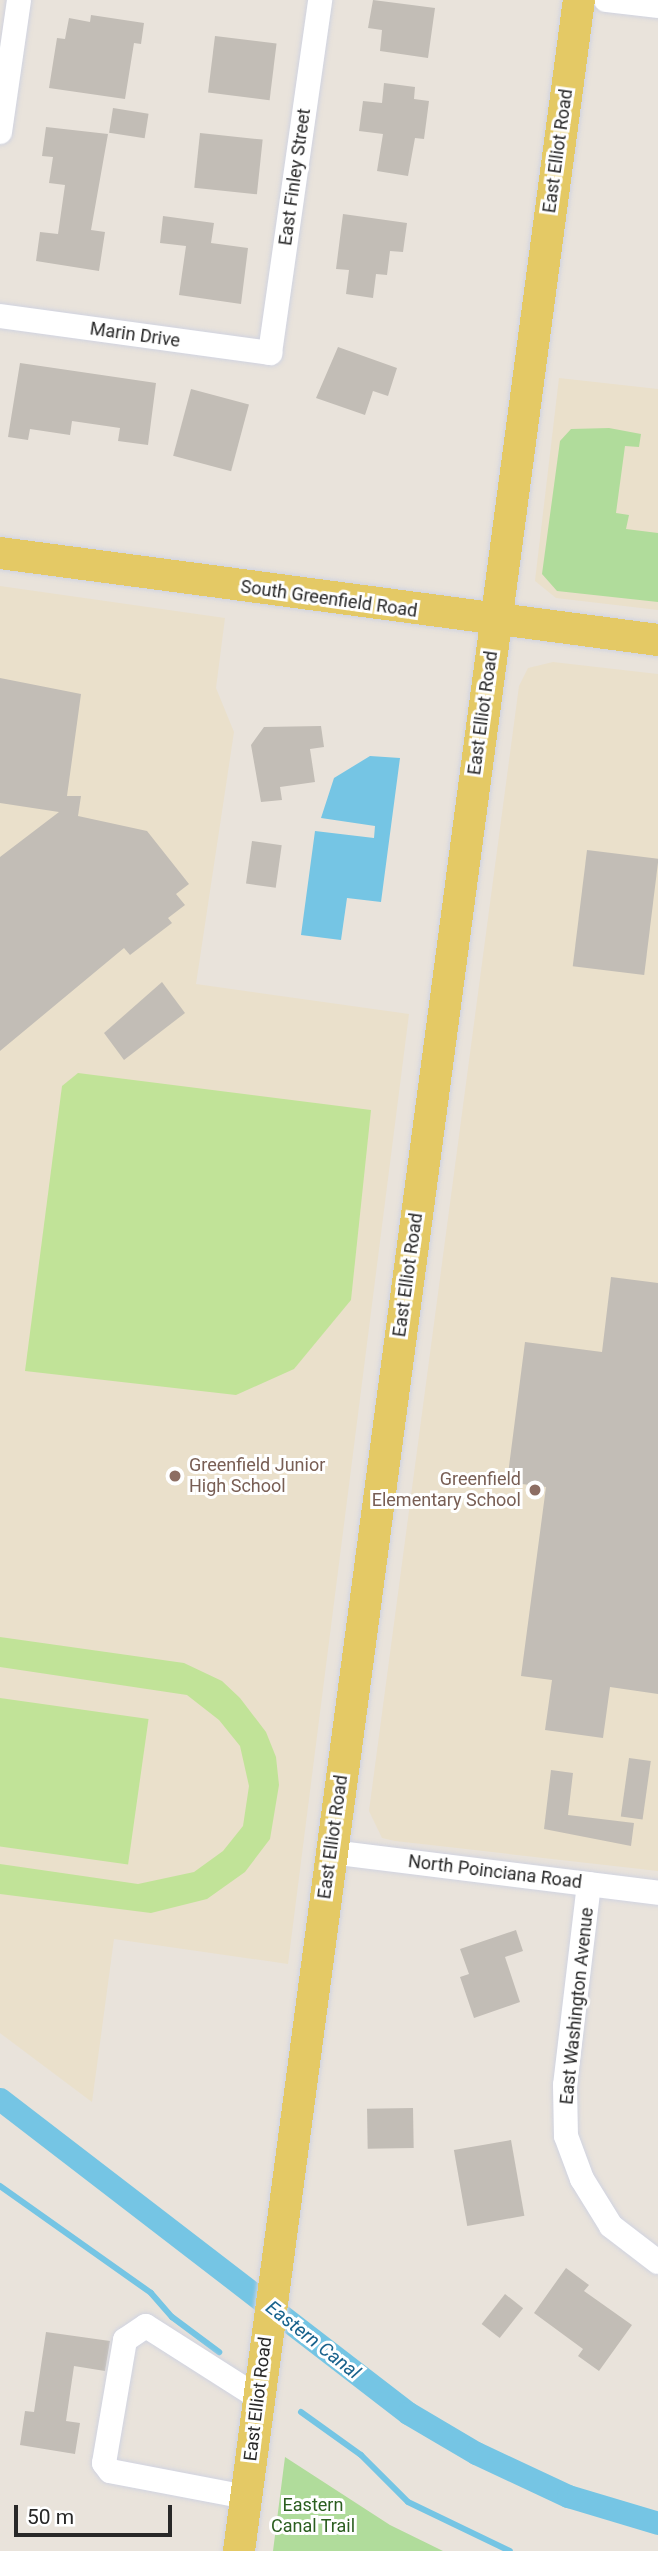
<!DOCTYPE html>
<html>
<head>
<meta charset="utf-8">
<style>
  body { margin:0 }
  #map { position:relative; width:658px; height:2551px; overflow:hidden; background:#e9e3db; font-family:Roboto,sans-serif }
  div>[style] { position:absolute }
  .education>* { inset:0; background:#eae0cb }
  .green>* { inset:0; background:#b0dc9b }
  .pitch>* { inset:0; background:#c1e398; transform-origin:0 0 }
  .water>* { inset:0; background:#75c5e4 }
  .stream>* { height:6px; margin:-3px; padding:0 3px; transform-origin:3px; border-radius:3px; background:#75c5e4 }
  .canal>* { height:23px; margin:-11.5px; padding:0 11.5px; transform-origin:11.5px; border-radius:11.5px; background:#75c5e4 }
  .building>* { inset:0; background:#c2bdb6; transform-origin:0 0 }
  .roads { filter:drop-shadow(0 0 2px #d0d3e0) drop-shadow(0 0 2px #d0d3e0) }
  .minor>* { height:24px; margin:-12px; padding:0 12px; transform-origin:12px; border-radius:12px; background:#fff }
  .major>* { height:32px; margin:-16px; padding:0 16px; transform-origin:16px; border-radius:16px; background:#e4c965 }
  .dots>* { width:19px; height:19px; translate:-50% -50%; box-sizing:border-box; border:4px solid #fff; border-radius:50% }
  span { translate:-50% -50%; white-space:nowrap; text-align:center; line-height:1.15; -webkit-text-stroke:6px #fff; paint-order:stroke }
  .street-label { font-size:18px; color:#282828 }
  .education-label { font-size:18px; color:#785e54 }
  .left { translate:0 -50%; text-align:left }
  .right { translate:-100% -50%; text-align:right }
  .park-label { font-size:18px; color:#2b5e1f }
  .water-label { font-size:19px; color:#18628c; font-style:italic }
  .scale { position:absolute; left:14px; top:2505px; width:158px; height:32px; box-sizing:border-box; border:4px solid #282828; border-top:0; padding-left:9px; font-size:21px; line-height:24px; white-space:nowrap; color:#282828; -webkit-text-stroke:5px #fff; paint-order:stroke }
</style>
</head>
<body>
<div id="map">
  <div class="education">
    <div style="clip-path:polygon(559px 378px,658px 389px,658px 610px,556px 598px,535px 581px)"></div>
    <div style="clip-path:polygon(0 586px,225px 618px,216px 688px,234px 732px,196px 984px,409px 1014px,288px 1964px,114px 1939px,92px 2102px,0 2033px)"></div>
    <div style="clip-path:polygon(553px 662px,658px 674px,658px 1871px,395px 1841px,382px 1838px,369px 1811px,519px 686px,528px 668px)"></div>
  </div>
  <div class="green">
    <div style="clip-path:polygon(609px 428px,641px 434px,639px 447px,625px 446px,616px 513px,629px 515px,626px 529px,658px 533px,658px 602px,557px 591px,542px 574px,560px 441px,571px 429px)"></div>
    <div style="clip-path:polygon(285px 2457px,390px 2525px,443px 2551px,273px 2551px)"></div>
  </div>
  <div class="pitch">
    <div style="clip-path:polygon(78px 1073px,371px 1110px,351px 1300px,294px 1369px,236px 1395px,25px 1371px,62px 1086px)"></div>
    <div style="clip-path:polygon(0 1637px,184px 1663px,222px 1681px,240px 1698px,266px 1732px,276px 1757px,279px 1785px,270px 1839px,245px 1872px,207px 1899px,151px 1913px,0 1894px,0 1864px,138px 1884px,194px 1872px,223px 1851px,243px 1826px,249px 1786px,240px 1746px,219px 1720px,187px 1695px,0 1667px)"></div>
    <div style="left:0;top:1698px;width:150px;height:147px;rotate:8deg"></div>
  </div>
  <div class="water">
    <div style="clip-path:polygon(370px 756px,400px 758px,381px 902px,347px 898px,341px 940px,301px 935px,315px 831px,374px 838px,375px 826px,321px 818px,334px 778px)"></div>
  </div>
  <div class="stream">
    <div style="left:0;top:2186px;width:185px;rotate:35.3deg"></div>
    <div style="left:151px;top:2293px;width:32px;rotate:49deg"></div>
    <div style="left:172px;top:2317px;width:59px;rotate:36.7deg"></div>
    <div style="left:301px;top:2412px;width:74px;rotate:35.6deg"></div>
    <div style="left:361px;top:2455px;width:66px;rotate:45deg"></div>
    <div style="left:408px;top:2502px;width:113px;rotate:25.7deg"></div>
  </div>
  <div class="canal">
    <div style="left:0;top:2099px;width:515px;rotate:37.58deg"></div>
    <div style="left:408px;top:2413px;width:79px;rotate:30.5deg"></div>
    <div style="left:476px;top:2453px;width:102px;rotate:25.1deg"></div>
    <div style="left:568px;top:2496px;width:94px;rotate:16.7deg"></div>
  </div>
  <div class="building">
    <div style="clip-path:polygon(373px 0,435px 8px,428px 58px,380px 51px,382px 30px,368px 28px)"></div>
    <div style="clip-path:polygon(91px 15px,144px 23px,141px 44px,134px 43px,125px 99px,49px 88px,57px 38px,65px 39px,69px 18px,90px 22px)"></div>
    <div style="left:215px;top:36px;width:62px;height:57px;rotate:7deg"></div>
    <div style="clip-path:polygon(384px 83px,415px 87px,414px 99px,429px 101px,424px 139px,415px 138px,408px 176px,377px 171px,383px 134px,359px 131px,363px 101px,382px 103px)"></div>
    <div style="left:113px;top:108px;width:36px;height:25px;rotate:9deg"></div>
    <div style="clip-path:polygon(46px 127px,108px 134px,91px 230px,105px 232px,99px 271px,36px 261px,40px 232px,58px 234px,65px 185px,49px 183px,53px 157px,42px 156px)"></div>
    <div style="left:200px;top:133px;width:63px;height:55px;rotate:6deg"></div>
    <div style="clip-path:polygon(343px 214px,407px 223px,403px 252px,390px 251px,387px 275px,376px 274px,373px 298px,346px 294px,349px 270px,336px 269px)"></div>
    <div style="clip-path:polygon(163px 216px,214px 223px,211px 243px,248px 248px,241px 304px,179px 295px,186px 246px,160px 243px)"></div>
    <div style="clip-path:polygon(338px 347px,397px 368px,388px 396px,373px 391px,365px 415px,316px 398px)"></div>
    <div style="clip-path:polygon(20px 363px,156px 383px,148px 445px,118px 441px,120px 428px,72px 421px,70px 435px,30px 429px,28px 440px,8px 437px)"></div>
    <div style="left:191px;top:389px;width:60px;height:69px;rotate:15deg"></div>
    <div style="clip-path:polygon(0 678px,81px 694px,67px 796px,81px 796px,78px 816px,147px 831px,189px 884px,176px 894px,185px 905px,168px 918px,172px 923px,130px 955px,124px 948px,0 1051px,0 857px,59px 812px,0 803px)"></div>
    <div style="clip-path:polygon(321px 726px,324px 747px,310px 749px,315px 782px,280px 787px,282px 800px,261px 802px,251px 745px,264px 727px)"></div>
    <div style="left:252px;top:841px;width:30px;height:43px;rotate:8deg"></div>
    <div style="left:587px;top:850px;width:72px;height:117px;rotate:7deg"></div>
    <div style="clip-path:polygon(162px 982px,185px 1013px,124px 1060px,104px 1033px)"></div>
    <div style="clip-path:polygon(611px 1277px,658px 1283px,658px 1694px,610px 1687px,603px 1738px,545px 1730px,552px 1680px,521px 1676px,546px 1487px,507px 1482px,525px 1342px,602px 1352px)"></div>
    <div style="left:629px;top:1758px;width:22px;height:59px;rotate:8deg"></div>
    <div style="clip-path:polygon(551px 1770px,573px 1773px,568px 1815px,634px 1823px,631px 1846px,544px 1829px)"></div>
    <div style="clip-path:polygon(516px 1930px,523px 1951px,505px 1957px,520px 2002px,474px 2018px,460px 1977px,469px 1974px,460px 1949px)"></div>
    <div style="left:413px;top:2108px;width:40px;height:46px;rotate:89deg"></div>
    <div style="left:511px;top:2140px;width:77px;height:58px;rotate:80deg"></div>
    <div style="clip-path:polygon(566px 2268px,589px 2285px,584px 2291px,632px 2325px,599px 2371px,578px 2356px,583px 2349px,534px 2313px)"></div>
    <div style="left:505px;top:2294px;width:23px;height:38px;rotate:38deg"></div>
    <div style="clip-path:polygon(46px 2332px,110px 2341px,105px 2371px,74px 2366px,66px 2421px,80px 2423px,75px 2454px,20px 2445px,25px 2411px,34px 2412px)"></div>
  </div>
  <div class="roads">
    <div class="minor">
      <div style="left:606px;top:0;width:52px;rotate:6.6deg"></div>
      <div style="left:0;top:132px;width:133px;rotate:-81.8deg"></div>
      <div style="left:0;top:316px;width:273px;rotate:7.8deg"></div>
      <div style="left:270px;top:353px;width:357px;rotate:-81.9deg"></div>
      <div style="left:331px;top:1852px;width:330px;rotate:7.1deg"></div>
      <div style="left:589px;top:1884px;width:202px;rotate:96.8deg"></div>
      <div style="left:565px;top:2085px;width:51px;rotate:88.9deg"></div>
      <div style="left:566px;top:2136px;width:46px;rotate:69.6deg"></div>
      <div style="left:582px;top:2179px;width:55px;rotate:58.3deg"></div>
      <div style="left:611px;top:2226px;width:59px;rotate:37.5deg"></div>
      <div style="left:246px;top:2497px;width:138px;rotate:-169.2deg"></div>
      <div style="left:110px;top:2471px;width:10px;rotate:-127deg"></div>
      <div style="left:104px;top:2463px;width:125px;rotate:-80.3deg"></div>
      <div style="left:125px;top:2340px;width:25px;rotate:-34deg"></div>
      <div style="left:146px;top:2326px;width:134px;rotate:32.5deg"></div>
    </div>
    <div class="major">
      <div style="left:0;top:553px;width:664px;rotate:7.53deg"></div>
      <div style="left:239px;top:2551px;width:2574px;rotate:-82.41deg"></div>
    </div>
  </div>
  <div class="dots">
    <div style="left:175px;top:1476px;background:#8d6e63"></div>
    <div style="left:535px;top:1490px;background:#8d6e63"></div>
  </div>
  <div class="street-label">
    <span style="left:558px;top:151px;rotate:-82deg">East Elliot Road</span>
    <span style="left:295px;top:177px;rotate:-82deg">East Finley Street</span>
    <span style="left:135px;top:335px;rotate:8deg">Marin Drive</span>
    <span style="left:329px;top:599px;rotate:8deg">South Greenfield Road</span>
    <span style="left:483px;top:713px;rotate:-82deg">East Elliot Road</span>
    <span style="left:408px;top:1275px;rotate:-82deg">East Elliot Road</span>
    <span style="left:333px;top:1837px;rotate:-82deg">East Elliot Road</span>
    <span style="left:495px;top:1872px;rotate:7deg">North Poinciana Road</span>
    <span style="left:577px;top:2006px;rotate:-84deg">East Washington Avenue</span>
    <span style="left:258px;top:2399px;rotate:-83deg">East Elliot Road</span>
  </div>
  <div class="education-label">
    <span class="left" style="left:189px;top:1476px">Greenfield Junior<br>High School</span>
    <span class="right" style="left:521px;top:1490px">Greenfield<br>Elementary School</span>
  </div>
  <div class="park-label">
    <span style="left:313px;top:2516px">Eastern<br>Canal Trail</span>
  </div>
  <div class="water-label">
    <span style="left:313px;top:2340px;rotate:38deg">Eastern Canal</span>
  </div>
  <div class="scale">50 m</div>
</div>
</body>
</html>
